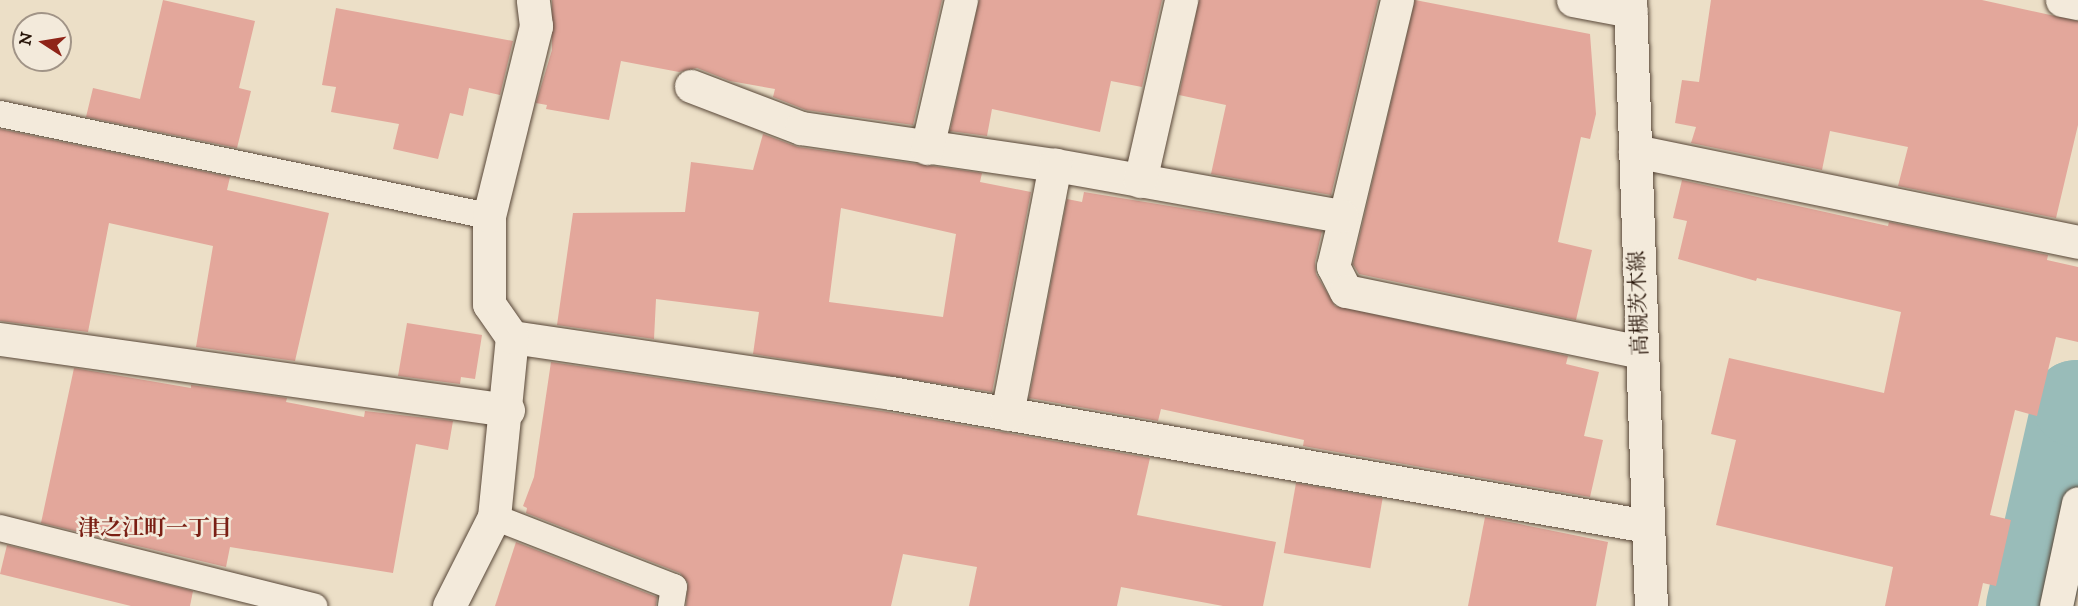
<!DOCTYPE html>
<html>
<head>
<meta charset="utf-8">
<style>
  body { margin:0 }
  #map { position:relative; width:2078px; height:606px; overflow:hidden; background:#ecdfc7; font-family:"IM FELL DW Pica","Noto Serif JP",serif }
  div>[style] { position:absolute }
  .river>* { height:87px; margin:-43.5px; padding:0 43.5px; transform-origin:43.5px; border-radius:43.5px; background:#99bcb9 }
  .building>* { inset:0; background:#e3a79b; transform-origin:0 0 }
  .roads { filter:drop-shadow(0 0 2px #584738) drop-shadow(0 0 2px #584738) }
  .service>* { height:26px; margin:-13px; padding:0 13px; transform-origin:13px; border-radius:13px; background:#f3eadb }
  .minor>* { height:33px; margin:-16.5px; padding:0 16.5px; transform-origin:16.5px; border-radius:16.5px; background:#f3eadb }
  .secondary>* { height:33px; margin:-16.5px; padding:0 16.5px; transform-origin:16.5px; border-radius:16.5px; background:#f3eadb }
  span { translate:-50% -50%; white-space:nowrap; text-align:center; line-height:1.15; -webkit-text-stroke:5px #f3eadb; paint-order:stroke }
  .street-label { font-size:21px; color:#271408 }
  .neighbourhood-label { font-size:22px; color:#7a1f14; font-weight:700 }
  .north { position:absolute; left:12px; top:12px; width:60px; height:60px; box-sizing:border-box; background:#f3eadb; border:2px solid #a19487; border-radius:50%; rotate:282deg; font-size:16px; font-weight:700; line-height:24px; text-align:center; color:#271408 }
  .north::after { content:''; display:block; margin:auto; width:21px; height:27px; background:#8f2418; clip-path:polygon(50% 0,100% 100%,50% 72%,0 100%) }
</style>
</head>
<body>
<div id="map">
  <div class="river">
    <div style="left:2029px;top:606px;width:208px;rotate:-77.2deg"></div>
    <div style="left:2075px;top:403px;width:3px;rotate:18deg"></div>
  </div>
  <div class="building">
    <div style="clip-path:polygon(163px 0,255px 21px,239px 88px,251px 91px,237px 148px,86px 117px,93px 88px,140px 99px)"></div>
    <div style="clip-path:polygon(552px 0,942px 0,913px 125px,806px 110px,773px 97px,775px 89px,730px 81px,697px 68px,679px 72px,621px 61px,609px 120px,546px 109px,547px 105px,536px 103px,552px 50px)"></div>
    <div style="clip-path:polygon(979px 0,1162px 0,1142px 87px,1111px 81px,1100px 132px,992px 109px,987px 136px,950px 131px)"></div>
    <div style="clip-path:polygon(1199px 0,1378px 0,1331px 195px,1211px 174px,1226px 105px,1179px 95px)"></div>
    <div style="clip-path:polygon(1415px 0,1590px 34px,1596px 114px,1590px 139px,1581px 137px,1558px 242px,1592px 250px,1576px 320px,1359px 274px,1353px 264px)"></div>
    <div style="clip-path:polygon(1711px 0,1982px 0,2078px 21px,2078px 125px,2056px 218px,1898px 186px,1908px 147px,1830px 131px,1822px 170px,1691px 143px,1696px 127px,1675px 123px,1682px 80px,1699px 82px)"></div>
    <div style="clip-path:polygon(336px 8px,513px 41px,500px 95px,469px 88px,463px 116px,450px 113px,438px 159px,393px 149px,399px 124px,331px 112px,336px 87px,322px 85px)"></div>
    <div style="clip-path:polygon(0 129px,230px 177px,227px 190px,329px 213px,295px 361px,196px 347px,213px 246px,109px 223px,88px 332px,0 321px)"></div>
    <div style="clip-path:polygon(evenodd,763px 134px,798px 147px,982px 173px,980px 182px,1031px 192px,992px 392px,753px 354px,759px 312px,656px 299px,654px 339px,557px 325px,573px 213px,685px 212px,691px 162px,753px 170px,763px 134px,841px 208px,956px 234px,943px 317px,829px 302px,841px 208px)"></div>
    <div style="clip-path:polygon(1682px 180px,1888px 226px,1889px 222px,2048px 255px,2047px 260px,2078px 267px,2078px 342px,2056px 337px,2037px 416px,2015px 410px,1990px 515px,2011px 520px,1996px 586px,1983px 583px,1978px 606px,1885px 606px,1893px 567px,1716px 525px,1736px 440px,1711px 434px,1729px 358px,1884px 393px,1901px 312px,1757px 278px,1756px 281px,1678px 259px,1687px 221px,1673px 218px)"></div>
    <div style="clip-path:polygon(1084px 192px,1322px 231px,1315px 262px,1316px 274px,1335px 306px,1568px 356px,1566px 364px,1599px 372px,1584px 436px,1603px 440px,1590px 497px,1303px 446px,1304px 440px,1161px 409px,1158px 421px,1029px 398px,1067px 199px,1082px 202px)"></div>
    <div style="clip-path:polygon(407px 323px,482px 335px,475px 379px,461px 377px,460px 384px,398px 376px)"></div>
    <div style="clip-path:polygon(551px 362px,888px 412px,1150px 458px,1137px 515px,1276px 542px,1263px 606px,1223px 606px,1121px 587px,1117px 606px,969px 606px,977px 567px,903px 554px,891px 606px,686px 606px,688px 583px,680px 573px,526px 513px,527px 508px,523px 506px,534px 477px)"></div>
    <div style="clip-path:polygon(74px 368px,191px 388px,191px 385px,287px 398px,286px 402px,364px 417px,365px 411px,453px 421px,448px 450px,416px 444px,393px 573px,230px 547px,226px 567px,41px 523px)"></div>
    <div style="left:1296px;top:483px;width:88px;height:71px;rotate:10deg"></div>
    <div style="clip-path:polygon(1485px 517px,1608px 542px,1596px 606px,1468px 606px)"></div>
    <div style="clip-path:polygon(516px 542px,657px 597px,656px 606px,495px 606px)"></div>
    <div style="clip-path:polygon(7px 545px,193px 591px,190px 606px,131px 606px,0 574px)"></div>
  </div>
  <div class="roads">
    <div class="service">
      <div style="left:0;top:114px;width:500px;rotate:11.8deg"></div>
      <div style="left:494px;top:517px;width:193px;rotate:21.3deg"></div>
      <div style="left:674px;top:587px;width:19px;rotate:99deg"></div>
      <div style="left:0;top:528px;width:324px;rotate:14deg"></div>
    </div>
    <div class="minor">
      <div style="left:1397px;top:0;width:274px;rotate:103.5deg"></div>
      <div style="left:1333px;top:266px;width:28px;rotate:63deg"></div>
      <div style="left:1346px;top:291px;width:300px;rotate:11.7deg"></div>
      <div style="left:1573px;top:0;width:59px;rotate:10.7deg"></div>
      <div style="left:2062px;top:0;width:16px;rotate:11deg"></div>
      <div style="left:691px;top:86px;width:118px;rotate:20.9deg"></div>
      <div style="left:801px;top:128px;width:257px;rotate:8.3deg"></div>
      <div style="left:1055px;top:165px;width:291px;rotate:10.1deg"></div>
      <div style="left:927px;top:148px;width:152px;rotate:-77.1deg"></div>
      <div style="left:1635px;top:151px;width:452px;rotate:11.6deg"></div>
      <div style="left:1140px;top:181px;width:186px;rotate:-77.2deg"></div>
      <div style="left:512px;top:337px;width:383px;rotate:8.4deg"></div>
      <div style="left:891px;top:393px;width:768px;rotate:9.98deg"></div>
      <div style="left:0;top:339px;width:513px;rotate:7.96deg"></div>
      <div style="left:1007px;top:414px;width:254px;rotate:-79.1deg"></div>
      <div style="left:449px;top:606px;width:100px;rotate:-63.2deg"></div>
      <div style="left:494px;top:517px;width:181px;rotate:-84.3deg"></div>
      <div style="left:512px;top:337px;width:40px;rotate:-124.9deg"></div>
      <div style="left:489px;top:304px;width:88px;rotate:-90deg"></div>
      <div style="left:489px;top:216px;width:196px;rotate:-76.1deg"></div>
      <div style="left:536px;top:26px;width:26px;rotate:-97deg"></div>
      <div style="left:2056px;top:606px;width:105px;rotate:-77.9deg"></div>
    </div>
    <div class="secondary">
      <div style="left:1630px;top:0;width:606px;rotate:88.02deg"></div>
    </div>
  </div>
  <div class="street-label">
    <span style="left:1639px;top:303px;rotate:-92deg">高槻茨木線</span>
  </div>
  <div class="neighbourhood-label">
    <span style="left:155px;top:529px">津之江町一丁目</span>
  </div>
  <div class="north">N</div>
</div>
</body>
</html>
